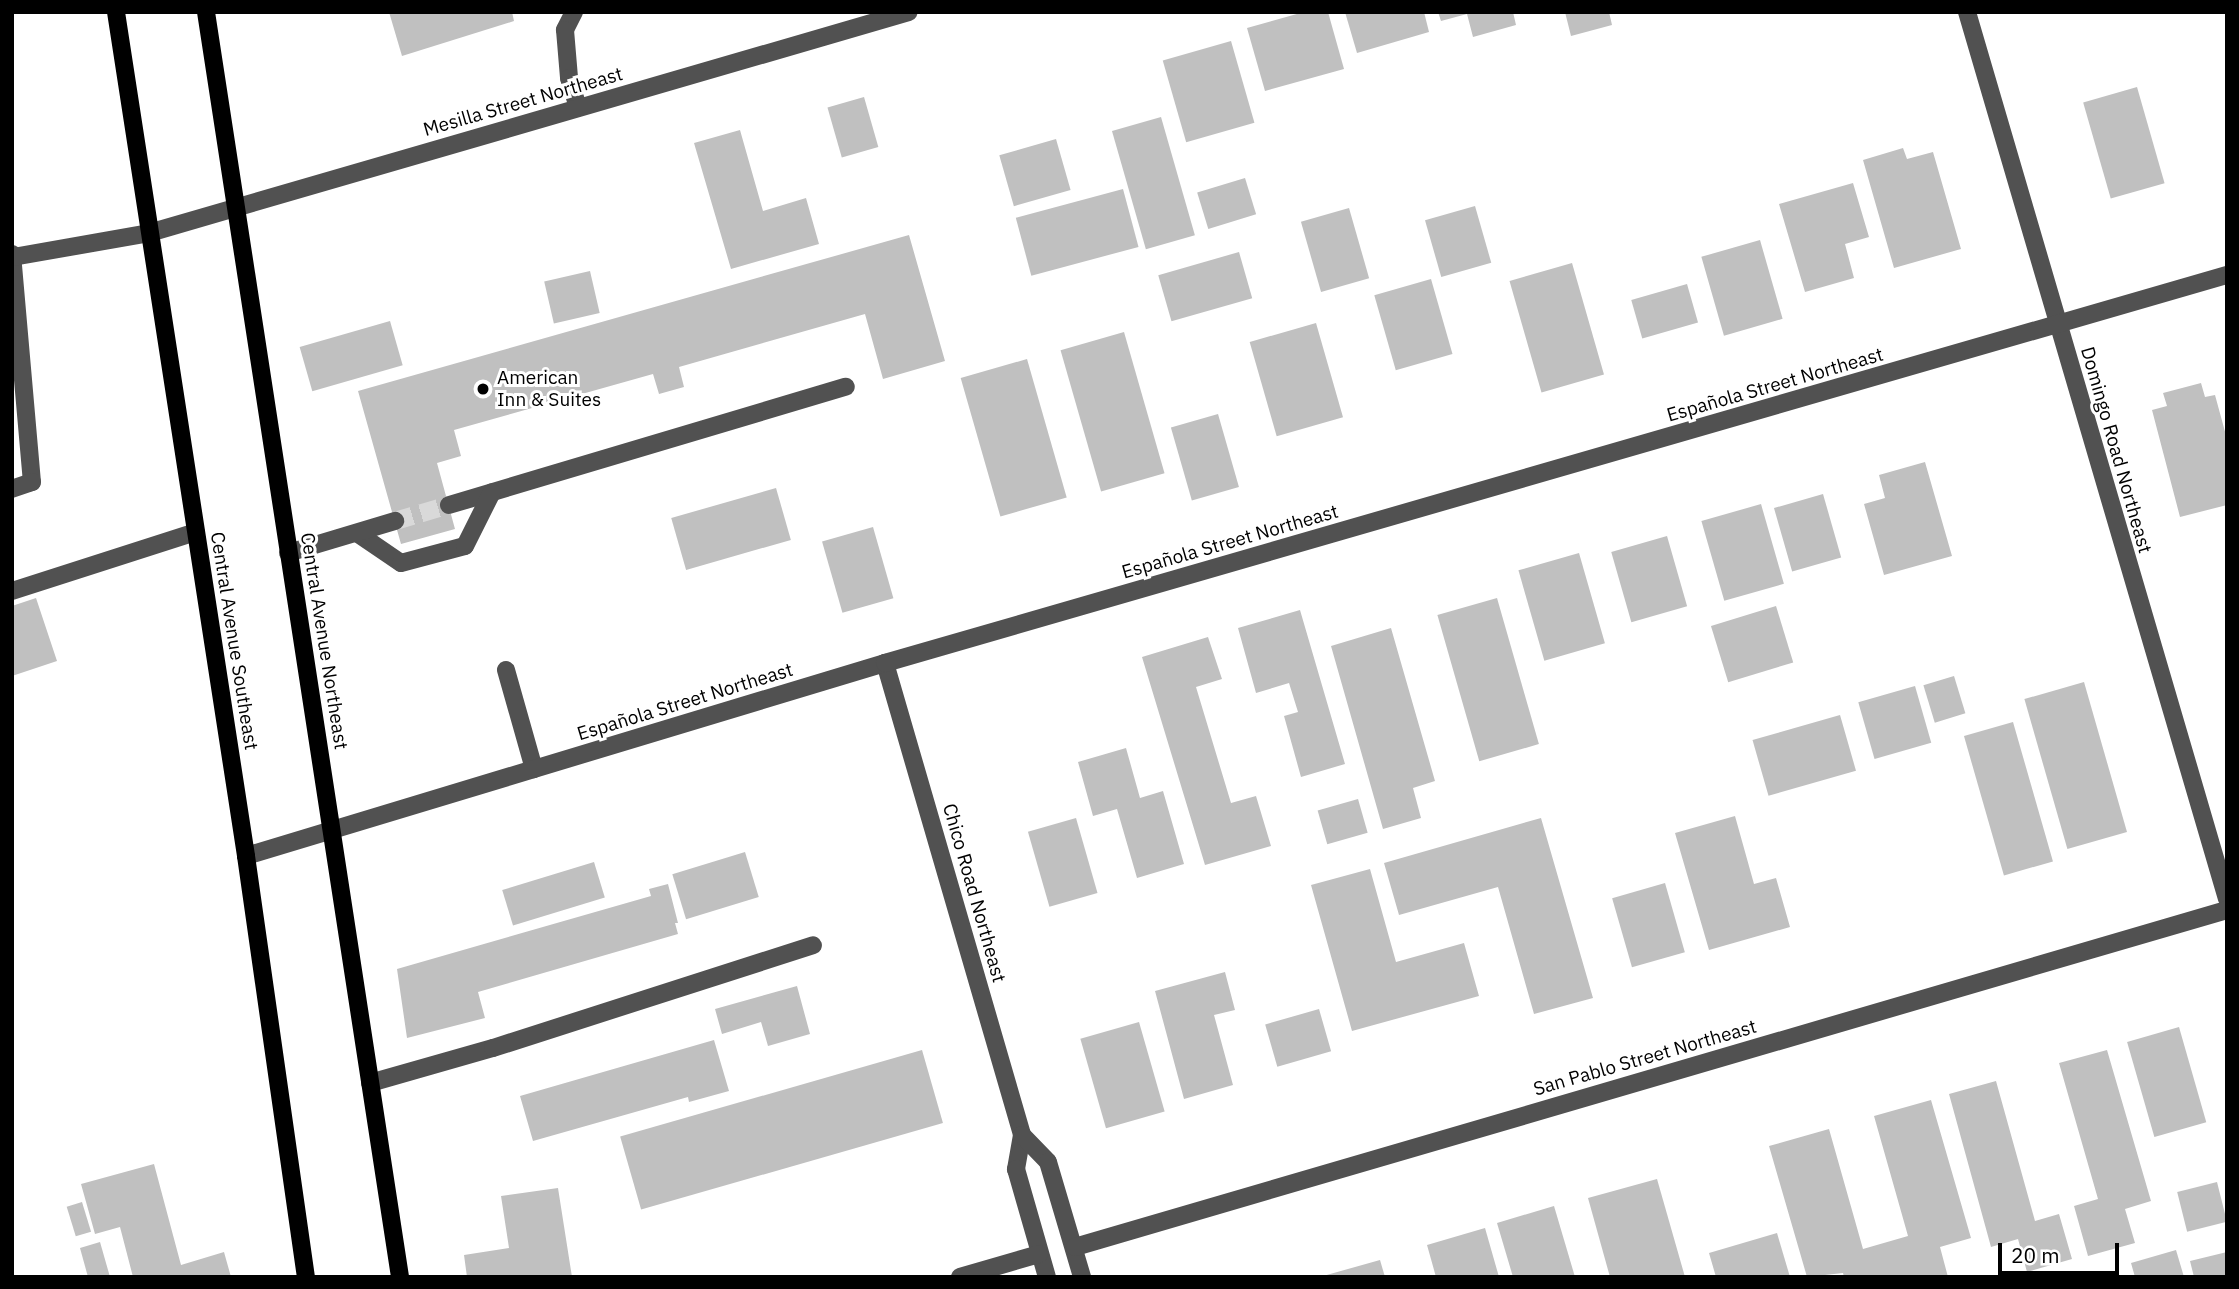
<!DOCTYPE html>
<html>
<head>
<meta charset="utf-8">
<style>
  body { margin:0 }
  #map { position:relative; width:2239px; height:1289px; overflow:hidden; background:#fff; font-family:"IBM Plex Sans",sans-serif }
  div>[style] { position:absolute }
  .building>* { inset:0; background:#c0c0c0; transform-origin:0 0 }
  .minor-tunnel>* { height:18px; margin-top:-9px; transform-origin:0; background:repeating-linear-gradient(90deg,#d9d9d9 0 18px,transparent 0 27px) }
  .minor>* { height:18px; margin:-9px; padding:0 9px; transform-origin:9px; border-radius:9px; background:#515151 }
  .major>* { height:18px; margin:-9px; padding:0 9px; transform-origin:9px; border-radius:9px; background:#000 }
  .dots>* { width:19px; height:19px; translate:-50% -50%; box-sizing:border-box; border:4px solid #fff; border-radius:50% }
  span { translate:-50% -50%; white-space:nowrap; text-align:center; line-height:1.15; -webkit-text-stroke:6px #fff; paint-order:stroke }
  .street-label { font-size:19px; color:#000 }
  .poi-label { font-size:19px; color:#000 }
  .left { translate:0 -50%; text-align:left }
  .frame { position:absolute; inset:0; border:14px solid #000; pointer-events:none }
  .scale { position:absolute; left:1998px; top:1243px; width:121px; height:32px; box-sizing:border-box; border:4px solid #000; border-top:0; padding-left:9px; font-size:21px; line-height:24px; white-space:nowrap; color:#000; -webkit-text-stroke:5px #fff; paint-order:stroke }
</style>
</head>
<body>
<div id="map">
  <div class="building">
    <div style="clip-path:polygon(389px 12px,512px 12px,514px 21px,402px 56px)"></div>
    <div style="clip-path:polygon(1304px 12px,1328px 12px,1344px 69px,1265px 91px,1247px 28px)"></div>
    <div style="clip-path:polygon(1345px 12px,1424px 12px,1429px 32px,1357px 53px)"></div>
    <div style="clip-path:polygon(1438px 12px,1513px 12px,1516px 25px,1473px 37px,1467px 14px,1441px 21px)"></div>
    <div style="clip-path:polygon(1565px 12px,1609px 12px,1612px 25px,1571px 36px)"></div>
    <div style="left:1231px;top:41px;width:85px;height:71px;rotate:74deg"></div>
    <div style="left:2137px;top:87px;width:100px;height:56px;rotate:74deg"></div>
    <div style="left:864px;top:97px;width:52px;height:38px;rotate:74deg"></div>
    <div style="left:1161px;top:117px;width:123px;height:51px;rotate:74deg"></div>
    <div style="clip-path:polygon(740px 130px,763px 211px,806px 198px,819px 244px,731px 269px,694px 143px)"></div>
    <div style="left:1056px;top:139px;width:53px;height:59px;rotate:74deg"></div>
    <div style="clip-path:polygon(1903px 148px,1907px 159px,1933px 152px,1961px 249px,1894px 268px,1863px 160px)"></div>
    <div style="left:1245px;top:178px;width:38px;height:50px;rotate:73deg"></div>
    <div style="clip-path:polygon(1853px 183px,1869px 237px,1845px 244px,1854px 278px,1805px 292px,1779px 204px)"></div>
    <div style="left:1123px;top:189px;width:60px;height:111px;rotate:75deg"></div>
    <div style="left:1475px;top:206px;width:59px;height:52px;rotate:74deg"></div>
    <div style="left:1349px;top:208px;width:73px;height:50px;rotate:74deg"></div>
    <div style="clip-path:polygon(909px 235px,945px 361px,883px 379px,865px 314px,679px 367px,684px 387px,659px 394px,653px 374px,454px 430px,461px 456px,437px 463px,455px 529px,401px 544px,358px 391px)"></div>
    <div style="left:1760px;top:240px;width:82px;height:61px;rotate:74deg"></div>
    <div style="left:1239px;top:252px;width:48px;height:84px;rotate:74deg"></div>
    <div style="left:1572px;top:263px;width:116px;height:65px;rotate:74deg"></div>
    <div style="left:590px;top:271px;width:43px;height:47px;rotate:77deg"></div>
    <div style="left:1431px;top:279px;width:78px;height:59px;rotate:74deg"></div>
    <div style="left:1687px;top:284px;width:40px;height:58px;rotate:74deg"></div>
    <div style="left:390px;top:321px;width:46px;height:94px;rotate:74deg"></div>
    <div style="left:1316px;top:323px;width:98px;height:69px;rotate:74deg"></div>
    <div style="left:1124px;top:332px;width:147px;height:66px;rotate:74deg"></div>
    <div style="left:1027px;top:359px;width:144px;height:69px;rotate:74deg"></div>
    <div style="clip-path:polygon(2201px 383px,2205px 397px,2215px 395px,2227px 439px,2227px 505px,2180px 517px,2152px 410px,2167px 406px,2163px 393px)"></div>
    <div style="left:1218px;top:414px;width:76px;height:49px;rotate:74deg"></div>
    <div style="clip-path:polygon(1925px 462px,1952px 556px,1884px 575px,1864px 504px,1885px 498px,1879px 475px)"></div>
    <div style="left:776px;top:488px;width:54px;height:109px;rotate:74deg"></div>
    <div style="left:1823px;top:494px;width:66px;height:51px;rotate:74deg"></div>
    <div style="left:1761px;top:504px;width:83px;height:62px;rotate:74deg"></div>
    <div style="left:873px;top:527px;width:74px;height:53px;rotate:74deg"></div>
    <div style="left:1667px;top:536px;width:73px;height:58px;rotate:74deg"></div>
    <div style="left:1579px;top:553px;width:94px;height:63px;rotate:74deg"></div>
    <div style="clip-path:polygon(36px 598px,57px 661px,12px 676px,12px 606px)"></div>
    <div style="left:1497px;top:598px;width:152px;height:62px;rotate:74deg"></div>
    <div style="left:1776px;top:606px;width:59px;height:68px;rotate:73deg"></div>
    <div style="clip-path:polygon(1300px 610px,1345px 764px,1301px 777px,1284px 716px,1298px 712px,1289px 683px,1256px 693px,1238px 628px)"></div>
    <div style="clip-path:polygon(1391px 628px,1435px 781px,1413px 788px,1421px 818px,1383px 829px,1331px 646px)"></div>
    <div style="clip-path:polygon(1208px 637px,1222px 679px,1196px 687px,1231px 803px,1256px 796px,1271px 846px,1205px 865px,1142px 657px)"></div>
    <div style="left:1954px;top:676px;width:39px;height:32px;rotate:73deg"></div>
    <div style="left:2084px;top:682px;width:156px;height:62px;rotate:74deg"></div>
    <div style="left:1915px;top:686px;width:59px;height:59px;rotate:74deg"></div>
    <div style="left:1840px;top:715px;width:58px;height:91px;rotate:74deg"></div>
    <div style="left:2013px;top:722px;width:145px;height:51px;rotate:74deg"></div>
    <div style="clip-path:polygon(1126px 748px,1140px 798px,1163px 791px,1184px 864px,1137px 878px,1117px 809px,1093px 816px,1078px 762px)"></div>
    <div style="left:1358px;top:799px;width:35px;height:42px;rotate:74deg"></div>
    <div style="clip-path:polygon(1735px 816px,1754px 884px,1776px 878px,1790px 927px,1709px 950px,1675px 833px)"></div>
    <div style="left:1076px;top:818px;width:78px;height:50px;rotate:74deg"></div>
    <div style="clip-path:polygon(1541px 818px,1593px 998px,1534px 1014px,1498px 887px,1399px 915px,1384px 863px)"></div>
    <div style="left:745px;top:852px;width:47px;height:76px;rotate:73deg"></div>
    <div style="left:594px;top:862px;width:37px;height:96px;rotate:73deg"></div>
    <div style="clip-path:polygon(1370px 869px,1396px 962px,1464px 943px,1479px 996px,1352px 1031px,1311px 885px)"></div>
    <div style="left:1665px;top:883px;width:72px;height:55px;rotate:74deg"></div>
    <div style="clip-path:polygon(668px 884px,678px 923px,675px 923px,678px 934px,478px 992px,485px 1018px,407px 1038px,397px 969px,651px 896px,649px 889px)"></div>
    <div style="clip-path:polygon(1225px 972px,1235px 1010px,1214px 1015px,1233px 1085px,1184px 1099px,1155px 991px)"></div>
    <div style="clip-path:polygon(797px 986px,810px 1034px,768px 1046px,761px 1022px,722px 1034px,715px 1009px)"></div>
    <div style="left:1319px;top:1009px;width:44px;height:56px;rotate:74deg"></div>
    <div style="left:1139px;top:1022px;width:93px;height:61px;rotate:74deg"></div>
    <div style="left:2179px;top:1027px;width:99px;height:54px;rotate:74deg"></div>
    <div style="clip-path:polygon(714px 1040px,729px 1091px,689px 1102px,688px 1097px,533px 1141px,520px 1096px)"></div>
    <div style="left:922px;top:1050px;width:76px;height:314px;rotate:74deg"></div>
    <div style="clip-path:polygon(2107px 1050px,2151px 1201px,2125px 1209px,2135px 1243px,2088px 1256px,2074px 1206px,2098px 1199px,2059px 1063px)"></div>
    <div style="clip-path:polygon(1996px 1081px,2035px 1221px,2059px 1214px,2072px 1259px,2027px 1272px,2018px 1239px,1991px 1247px,1949px 1094px)"></div>
    <div style="clip-path:polygon(1931px 1100px,1971px 1238px,1940px 1247px,1948px 1277px,1844px 1277px,1843px 1273px,1807px 1277px,1769px 1146px,1829px 1129px,1863px 1249px,1908px 1236px,1874px 1116px)"></div>
    <div style="clip-path:polygon(154px 1164px,181px 1265px,224px 1252px,231px 1277px,133px 1277px,120px 1227px,95px 1234px,81px 1184px)"></div>
    <div style="clip-path:polygon(1657px 1179px,1685px 1277px,1610px 1277px,1588px 1198px)"></div>
    <div style="left:2217px;top:1182px;width:41px;height:41px;rotate:76deg"></div>
    <div style="clip-path:polygon(558px 1188px,572px 1277px,467px 1277px,464px 1255px,509px 1248px,501px 1196px)"></div>
    <div style="left:82px;top:1202px;width:31px;height:16px;rotate:73deg"></div>
    <div style="clip-path:polygon(1554px 1206px,1575px 1277px,1513px 1277px,1497px 1223px)"></div>
    <div style="clip-path:polygon(1485px 1228px,1499px 1277px,1436px 1277px,1427px 1245px)"></div>
    <div style="clip-path:polygon(1777px 1233px,1790px 1277px,1716px 1277px,1709px 1253px)"></div>
    <div style="clip-path:polygon(100px 1242px,110px 1277px,88px 1277px,80px 1248px)"></div>
    <div style="clip-path:polygon(2176px 1250px,2184px 1277px,2135px 1277px,2131px 1263px)"></div>
    <div style="clip-path:polygon(2227px 1252px,2227px 1277px,2194px 1277px,2190px 1261px)"></div>
    <div style="clip-path:polygon(1380px 1260px,1385px 1277px,1323px 1277px,1323px 1276px)"></div>
  </div>
  <div class="minor-tunnel">
    <div style="left:395px;top:521px;width:56px;rotate:-16.5deg"></div>
  </div>
  <div class="minor">
    <div style="left:574px;top:12px;width:20px;rotate:117deg"></div>
    <div style="left:565px;top:30px;width:48px;rotate:85.2deg"></div>
    <div style="left:569px;top:78px;width:31px;rotate:73deg"></div>
    <div style="left:1967px;top:12px;width:924px;rotate:73.66deg"></div>
    <div style="left:12px;top:254px;width:229px;rotate:85deg"></div>
    <div style="left:32px;top:482px;width:21px;rotate:161deg"></div>
    <div style="left:13px;top:257px;width:138px;rotate:-10deg"></div>
    <div style="left:149px;top:233px;width:791px;rotate:-16.21deg"></div>
    <div style="left:449px;top:505px;width:414px;rotate:-16.6deg"></div>
    <div style="left:357px;top:533px;width:53px;rotate:34.3deg"></div>
    <div style="left:401px;top:563px;width:66px;rotate:-14.9deg"></div>
    <div style="left:465px;top:546px;width:60px;rotate:-63.4deg"></div>
    <div style="left:288px;top:553px;width:112px;rotate:-16.7deg"></div>
    <div style="left:12px;top:591px;width:193px;rotate:-17.8deg"></div>
    <div style="left:885px;top:663px;width:491px;rotate:73.8deg"></div>
    <div style="left:1022px;top:1135px;width:35px;rotate:100deg"></div>
    <div style="left:1016px;top:1169px;width:112px;rotate:74deg"></div>
    <div style="left:506px;top:670px;width:103px;rotate:74.2deg"></div>
    <div style="left:246px;top:856px;width:668px;rotate:-16.81deg"></div>
    <div style="left:885px;top:663px;width:1397px;rotate:-16.13deg"></div>
    <div style="left:370px;top:1083px;width:128px;rotate:-15.9deg"></div>
    <div style="left:493px;top:1048px;width:336px;rotate:-17.8deg"></div>
    <div style="left:1022px;top:1135px;width:37px;rotate:46deg"></div>
    <div style="left:1048px;top:1162px;width:120px;rotate:73.5deg"></div>
    <div style="left:1075px;top:1247px;width:1200px;rotate:-16.31deg"></div>
    <div style="left:960px;top:1277px;width:82px;rotate:-16.2deg"></div>
  </div>
  <div class="major">
    <div style="left:116px;top:12px;width:854px;rotate:81.24deg"></div>
    <div style="left:246px;top:856px;width:425px;rotate:81.9deg"></div>
    <div style="left:206px;top:12px;width:1280px;rotate:81.28deg"></div>
  </div>
  <div class="dots">
    <div style="left:483px;top:389px;background:#000"></div>
  </div>
  <div class="street-label">
    <span style="left:523px;top:102px;rotate:-16deg">Mesilla Street Northeast</span>
    <span style="left:1775px;top:385px;rotate:-16deg">Española Street Northeast</span>
    <span style="left:2116px;top:450px;rotate:74deg">Domingo Road Northeast</span>
    <span style="left:1230px;top:542px;rotate:-16deg">Española Street Northeast</span>
    <span style="left:234px;top:641px;rotate:81deg">Central Avenue Southeast</span>
    <span style="left:324px;top:641px;rotate:81deg">Central Avenue Northeast</span>
    <span style="left:685px;top:702px;rotate:-17deg">Española Street Northeast</span>
    <span style="left:974px;top:893px;rotate:74deg">Chico Road Northeast</span>
    <span style="left:1645px;top:1058px;rotate:-16deg">San Pablo Street Northeast</span>
  </div>
  <div class="poi-label">
    <span class="left" style="left:497px;top:389px">American<br>Inn &amp; Suites</span>
  </div>
  <div class="frame"></div>
  <div class="scale">20 m</div>
</div>
</body>
</html>
